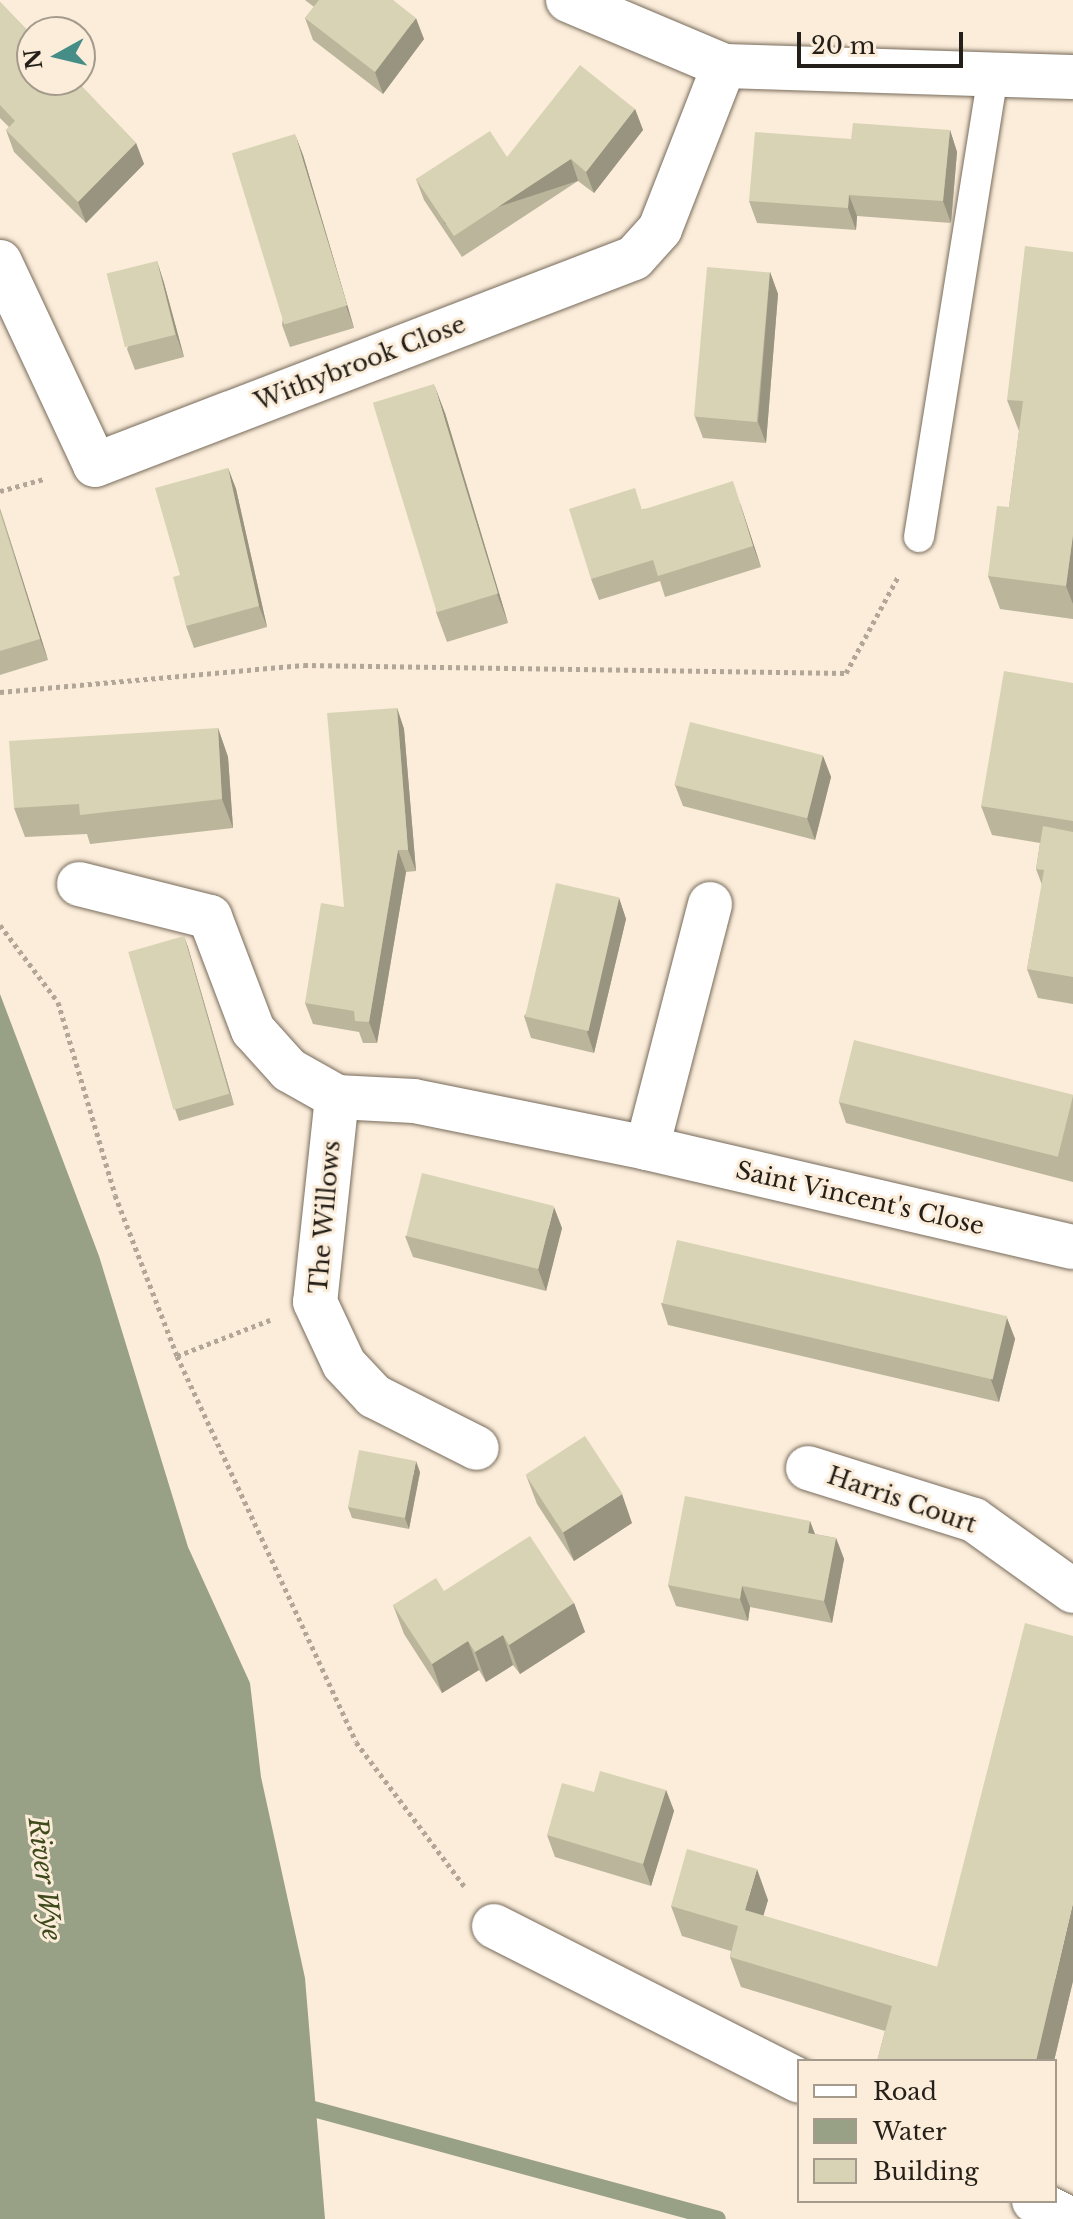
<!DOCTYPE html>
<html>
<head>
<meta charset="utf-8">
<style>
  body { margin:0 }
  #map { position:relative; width:1073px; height:2219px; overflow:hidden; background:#fbedda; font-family:"Libre Baskerville",serif }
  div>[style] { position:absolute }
  .water>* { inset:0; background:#98a085 }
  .stream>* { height:16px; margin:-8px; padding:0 8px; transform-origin:8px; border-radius:8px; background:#98a085 }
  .path>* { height:5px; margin-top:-2.5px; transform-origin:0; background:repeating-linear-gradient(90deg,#b1a697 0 4px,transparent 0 8px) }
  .roads { filter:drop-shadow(0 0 2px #786b5b) drop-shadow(0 0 2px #786b5b) }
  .lane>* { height:30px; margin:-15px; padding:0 15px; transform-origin:15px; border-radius:15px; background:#fff }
  .street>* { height:44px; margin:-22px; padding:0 22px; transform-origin:22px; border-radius:22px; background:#fff }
  .wall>* { inset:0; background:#bbb59c }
  .shaded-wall>* { inset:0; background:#98947f; transform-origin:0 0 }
  .building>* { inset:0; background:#d9d3b5; transform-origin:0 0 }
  span { translate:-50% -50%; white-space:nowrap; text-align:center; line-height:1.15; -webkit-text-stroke:6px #fbedda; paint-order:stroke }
  .street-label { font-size:24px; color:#241f18 }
  .water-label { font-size:26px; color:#3f4a1c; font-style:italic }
  .legend { position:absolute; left:797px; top:2059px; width:260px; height:144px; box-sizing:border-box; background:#fbedda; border:2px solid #a59b8c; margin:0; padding:10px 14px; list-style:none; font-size:24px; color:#241f18 }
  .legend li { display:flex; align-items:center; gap:16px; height:40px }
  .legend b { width:40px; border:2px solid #a59b8c }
  .north { position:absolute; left:16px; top:16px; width:80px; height:80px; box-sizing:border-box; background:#fbedda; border:2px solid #a59b8c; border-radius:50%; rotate:262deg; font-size:22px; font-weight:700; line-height:32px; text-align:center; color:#241f18 }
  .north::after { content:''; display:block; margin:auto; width:28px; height:36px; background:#468d88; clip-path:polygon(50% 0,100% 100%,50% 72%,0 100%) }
  .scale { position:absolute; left:797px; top:32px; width:166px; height:36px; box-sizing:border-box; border:4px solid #241f18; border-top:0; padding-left:10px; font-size:24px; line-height:28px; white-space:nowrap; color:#241f18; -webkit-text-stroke:6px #fbedda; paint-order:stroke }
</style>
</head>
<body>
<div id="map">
  <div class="water">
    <div style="clip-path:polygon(0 994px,99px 1256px,188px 1547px,250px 1683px,261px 1777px,305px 1978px,325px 2219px,0 2219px)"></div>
  </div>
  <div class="stream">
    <div style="left:295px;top:2104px;width:438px;rotate:15.2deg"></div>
  </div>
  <div class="path">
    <div style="left:0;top:491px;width:46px;rotate:-15.3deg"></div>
    <div style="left:0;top:692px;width:305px;rotate:-5.1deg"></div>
    <div style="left:304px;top:665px;width:542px;rotate:0.85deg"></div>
    <div style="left:846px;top:673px;width:111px;rotate:-61.6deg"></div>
    <div style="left:0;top:925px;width:96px;rotate:53deg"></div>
    <div style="left:58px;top:1002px;width:201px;rotate:73.5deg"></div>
    <div style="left:115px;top:1195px;width:173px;rotate:68.9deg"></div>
    <div style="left:177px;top:1356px;width:425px;rotate:65.1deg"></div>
    <div style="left:356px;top:1742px;width:181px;rotate:53.1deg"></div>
    <div style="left:177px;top:1356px;width:100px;rotate:-21.2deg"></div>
  </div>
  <div class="roads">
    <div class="lane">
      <div style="left:919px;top:537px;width:473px;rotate:-80.9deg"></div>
    </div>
    <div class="street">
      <div style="left:568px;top:0;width:169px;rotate:22.9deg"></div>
      <div style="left:724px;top:66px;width:349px;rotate:1.8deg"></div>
      <div style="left:0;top:262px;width:224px;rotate:64.9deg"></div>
      <div style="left:95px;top:465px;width:577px;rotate:-21.01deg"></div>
      <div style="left:634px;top:258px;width:39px;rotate:-48deg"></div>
      <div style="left:660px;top:229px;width:175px;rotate:-68.6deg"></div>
      <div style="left:79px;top:884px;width:135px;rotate:14.1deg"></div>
      <div style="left:210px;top:917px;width:121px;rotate:69.2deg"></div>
      <div style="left:253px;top:1030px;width:54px;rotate:48deg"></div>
      <div style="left:289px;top:1070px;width:55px;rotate:29.4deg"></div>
      <div style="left:337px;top:1097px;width:77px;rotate:3deg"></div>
      <div style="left:414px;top:1101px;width:238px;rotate:11.4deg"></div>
      <div style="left:647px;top:1148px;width:437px;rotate:13.1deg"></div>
      <div style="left:337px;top:1097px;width:206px;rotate:96.1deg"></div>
      <div style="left:315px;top:1302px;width:68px;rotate:64.9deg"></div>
      <div style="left:344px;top:1364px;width:44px;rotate:46.8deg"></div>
      <div style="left:374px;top:1396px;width:115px;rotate:26.8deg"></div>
      <div style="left:647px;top:1148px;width:252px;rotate:-75.5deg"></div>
      <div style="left:808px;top:1468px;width:174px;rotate:17.4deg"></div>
      <div style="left:974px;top:1520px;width:122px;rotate:35.6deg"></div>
      <div style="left:494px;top:1926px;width:342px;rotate:26.9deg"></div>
      <div style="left:1034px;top:2201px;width:39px;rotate:27deg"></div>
    </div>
  </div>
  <div class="wall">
    <div style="clip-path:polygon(305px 0,393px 0,424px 39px,383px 94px,313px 40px,305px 18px,314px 7px)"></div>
    <div style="clip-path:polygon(0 2px,136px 143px,144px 164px,86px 223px,14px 152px,6px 130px,9px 127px,0 118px)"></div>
    <div style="clip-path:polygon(635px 109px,643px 130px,594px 193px,578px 181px,462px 257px,424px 200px,416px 179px,507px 157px)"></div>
    <div style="clip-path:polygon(950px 130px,957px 152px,951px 223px,857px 216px,856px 230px,757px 223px,749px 201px,851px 139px)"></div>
    <div style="clip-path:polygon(303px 155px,354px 328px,290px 347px,282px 325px)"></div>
    <div style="clip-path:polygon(1073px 252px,1073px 619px,1000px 609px,988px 576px,1009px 507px,1019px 431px,1007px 400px)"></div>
    <div style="clip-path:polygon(157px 261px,164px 283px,184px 357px,135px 370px,127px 349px)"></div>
    <div style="clip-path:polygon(770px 272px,778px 294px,766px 443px,703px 438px,695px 417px)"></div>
    <div style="clip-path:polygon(445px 413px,508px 623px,447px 642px,436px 612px)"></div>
    <div style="clip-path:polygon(228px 468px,236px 489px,267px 627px,194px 648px,186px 626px,180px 575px)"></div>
    <div style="clip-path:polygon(740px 503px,761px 567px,665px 597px,660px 581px,599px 600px,591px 579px,643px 509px)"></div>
    <div style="clip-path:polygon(0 508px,48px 660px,0 675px)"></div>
    <div style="clip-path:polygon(1073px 683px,1073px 1004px,1038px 998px,1027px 969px,1042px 885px,1036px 869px,1040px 843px,992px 835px,981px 806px)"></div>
    <div style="clip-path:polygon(397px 708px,404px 729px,416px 871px,406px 872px,377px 1043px,363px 1043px,359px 1032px,313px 1024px,305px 1003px,344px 907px)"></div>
    <div style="clip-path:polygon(218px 728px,228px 757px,233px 828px,90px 844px,87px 834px,25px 837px,14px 808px)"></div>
    <div style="clip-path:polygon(823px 756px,831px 777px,815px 840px,683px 806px,675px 785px)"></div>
    <div style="clip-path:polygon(619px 898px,626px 919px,594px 1053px,531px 1038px,524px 1016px)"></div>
    <div style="clip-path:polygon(184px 936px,234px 1105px,179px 1121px,175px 1109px)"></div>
    <div style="clip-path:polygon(1073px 1096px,1073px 1182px,846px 1123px,839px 1102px)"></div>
    <div style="clip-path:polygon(562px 1228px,546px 1291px,413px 1257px,405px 1236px)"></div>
    <div style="clip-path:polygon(661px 1303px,1007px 1318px,1015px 1339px,999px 1402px,668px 1325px)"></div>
    <div style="clip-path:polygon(420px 1472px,409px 1529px,352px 1518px,348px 1507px)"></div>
    <div style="clip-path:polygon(526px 1475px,632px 1523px,574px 1561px,537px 1504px)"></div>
    <div style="clip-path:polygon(810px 1521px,815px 1534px,836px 1538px,844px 1559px,832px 1623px,750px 1607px,748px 1621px,676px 1606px,668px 1585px)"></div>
    <div style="clip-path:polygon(444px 1591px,574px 1603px,585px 1632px,520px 1674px,513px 1665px,486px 1682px,479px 1670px,442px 1693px,404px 1634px,393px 1605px)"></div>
    <div style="clip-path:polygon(666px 1790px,674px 1811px,651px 1886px,555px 1857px,547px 1835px,594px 1792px)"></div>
    <div style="clip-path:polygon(768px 1900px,763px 1916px,937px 1967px,1073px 1981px,1054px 2061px,877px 2061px,885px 2031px,741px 1987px,730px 1957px,731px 1951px,682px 1936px,671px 1906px)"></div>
  </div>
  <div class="shaded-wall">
    <div style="clip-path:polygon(416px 18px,424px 39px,383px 94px,375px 72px)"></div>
    <div style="clip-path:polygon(635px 109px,643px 130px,594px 193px,586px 172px)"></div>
    <div style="clip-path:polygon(950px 130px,957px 152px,951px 223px,943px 201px)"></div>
    <div style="clip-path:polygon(295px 134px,303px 155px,354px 328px,346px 306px)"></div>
    <div style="clip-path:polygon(136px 143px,144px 164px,86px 223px,78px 202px)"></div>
    <div style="left:571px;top:159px;width:23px;height:140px;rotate:72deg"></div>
    <div style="clip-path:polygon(849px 195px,857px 216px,856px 230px,848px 208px)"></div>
    <div style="clip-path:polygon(157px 261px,164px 283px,184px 357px,176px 335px)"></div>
    <div style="clip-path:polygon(770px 272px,778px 294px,766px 443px,758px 422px)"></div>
    <div style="clip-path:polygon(434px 384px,445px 413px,508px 623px,497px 594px)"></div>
    <div style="clip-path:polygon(228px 468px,236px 489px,267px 627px,259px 606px)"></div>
    <div style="clip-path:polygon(733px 481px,740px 503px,761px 567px,753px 546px)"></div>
    <div style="clip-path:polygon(0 508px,48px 660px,40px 639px)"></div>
    <div style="clip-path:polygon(1073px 535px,1073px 604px,1066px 586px)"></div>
    <div style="clip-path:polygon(397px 708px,404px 729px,416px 871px,408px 850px)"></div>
    <div style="clip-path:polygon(218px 728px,228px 757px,233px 828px,222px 799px)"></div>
    <div style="clip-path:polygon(823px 756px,831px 777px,815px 840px,807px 818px)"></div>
    <div style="clip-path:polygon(398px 850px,406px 872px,377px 1043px,369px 1022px)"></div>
    <div style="clip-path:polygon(619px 898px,626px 919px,594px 1053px,587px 1032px)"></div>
    <div style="clip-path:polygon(184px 936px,188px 947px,234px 1105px,230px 1093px)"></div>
    <div style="clip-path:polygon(554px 1207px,562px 1228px,546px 1291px,538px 1269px)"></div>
    <div style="clip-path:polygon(1007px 1318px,1015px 1339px,999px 1402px,991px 1380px)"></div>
    <div style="clip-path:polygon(416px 1461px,420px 1472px,409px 1529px,405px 1518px)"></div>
    <div style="clip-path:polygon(622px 1494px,632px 1523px,574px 1561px,563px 1532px)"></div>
    <div style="clip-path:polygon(810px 1521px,818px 1543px,808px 1533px)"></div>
    <div style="clip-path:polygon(836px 1538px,844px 1559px,832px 1623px,824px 1601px)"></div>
    <div style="clip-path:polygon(742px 1586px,750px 1607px,748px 1621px,740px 1599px)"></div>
    <div style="clip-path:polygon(574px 1603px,585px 1632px,520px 1674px,509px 1645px)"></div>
    <div style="clip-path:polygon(503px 1635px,513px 1665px,486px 1682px,475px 1652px)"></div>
    <div style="clip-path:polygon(468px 1641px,479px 1670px,442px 1693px,432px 1664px)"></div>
    <div style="clip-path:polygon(666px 1790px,674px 1811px,651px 1886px,643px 1864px)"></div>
    <div style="clip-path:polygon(757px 1869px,768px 1900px,756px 1941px,745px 1910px)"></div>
    <div style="clip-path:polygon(1073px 1903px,1073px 1981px,1054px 2061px,1036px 2061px)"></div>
  </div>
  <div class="building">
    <div style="clip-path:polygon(319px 0,393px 0,416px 18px,375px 72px,305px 18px)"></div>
    <div style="clip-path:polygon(0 2px,32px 35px,32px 80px,76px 80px,136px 143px,78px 202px,6px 130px,15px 121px,0 105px)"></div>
    <div style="clip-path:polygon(580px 65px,635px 109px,586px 172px,571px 159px,454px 236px,416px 179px,490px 131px,507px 157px)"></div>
    <div style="clip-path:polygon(853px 123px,950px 130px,943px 201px,849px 195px,848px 208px,749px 201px,755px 132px,851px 139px)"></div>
    <div style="left:295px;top:134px;width:179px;height:66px;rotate:73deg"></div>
    <div style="clip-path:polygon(1025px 246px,1073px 252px,1073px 535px,1066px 586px,988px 576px,997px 506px,1009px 507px,1023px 401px,1007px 400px)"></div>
    <div style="left:157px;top:261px;width:76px;height:52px;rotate:76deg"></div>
    <div style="left:707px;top:267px;width:63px;height:150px;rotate:5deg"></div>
    <div style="left:434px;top:384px;width:219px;height:64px;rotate:73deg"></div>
    <div style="clip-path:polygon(228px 468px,259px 606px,186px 626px,173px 577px,180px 575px,155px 488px)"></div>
    <div style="clip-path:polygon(733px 481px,753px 546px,658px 576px,653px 560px,591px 579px,569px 509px,635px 488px,642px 510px)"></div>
    <div style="clip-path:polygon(0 512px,40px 639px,0 651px)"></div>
    <div style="clip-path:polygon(1004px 671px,1073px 683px,1073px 821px,981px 806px)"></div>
    <div style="clip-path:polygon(397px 708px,408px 850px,398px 850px,369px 1022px,355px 1021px,354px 1011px,305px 1003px,321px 903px,344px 907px,327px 713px)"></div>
    <div style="left:690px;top:722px;width:137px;height:65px;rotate:14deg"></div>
    <div style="clip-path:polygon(218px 728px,222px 799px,80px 815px,79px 804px,14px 808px,9px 741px)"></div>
    <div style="clip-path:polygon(1043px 826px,1073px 832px,1073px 977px,1027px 969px,1044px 870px,1036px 869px)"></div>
    <div style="left:556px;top:883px;width:65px;height:137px;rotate:13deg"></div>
    <div style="left:184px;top:936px;width:164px;height:58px;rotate:74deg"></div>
    <div style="left:854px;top:1040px;width:226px;height:64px;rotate:14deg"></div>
    <div style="left:422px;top:1173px;width:136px;height:65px;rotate:14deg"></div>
    <div style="left:677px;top:1240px;width:339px;height:65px;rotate:13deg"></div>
    <div style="left:585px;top:1436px;width:69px;height:71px;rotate:57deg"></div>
    <div style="left:359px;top:1450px;width:58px;height:58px;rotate:11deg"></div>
    <div style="clip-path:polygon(685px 1496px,810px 1521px,808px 1533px,836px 1538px,824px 1601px,742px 1586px,740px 1599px,668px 1585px)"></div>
    <div style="clip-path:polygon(530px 1536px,574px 1603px,509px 1645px,503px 1635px,475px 1652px,468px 1641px,432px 1664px,393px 1605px,436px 1578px,444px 1591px)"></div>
    <div style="clip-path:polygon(1025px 1623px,1073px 1636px,1073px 1903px,1036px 2061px,877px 2061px,892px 2006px,730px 1957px,738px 1926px,671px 1906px,687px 1849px,757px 1869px,745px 1910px,937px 1967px)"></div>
    <div style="clip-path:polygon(600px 1771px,666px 1790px,643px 1864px,547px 1835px,562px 1783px,594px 1792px)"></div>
  </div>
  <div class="street-label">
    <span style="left:360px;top:363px;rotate:-21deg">Withybrook Close</span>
    <span style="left:860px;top:1198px;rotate:13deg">Saint Vincent's Close</span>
    <span style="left:325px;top:1217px;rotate:-85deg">The Willows</span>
    <span style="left:902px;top:1500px;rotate:19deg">Harris Court</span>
  </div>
  <div class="water-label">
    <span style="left:44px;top:1879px;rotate:83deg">River Wye</span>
  </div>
  <ul class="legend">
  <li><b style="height:10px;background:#fff"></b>Road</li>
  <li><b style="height:22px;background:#98a085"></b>Water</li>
  <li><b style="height:22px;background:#d9d3b5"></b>Building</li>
  </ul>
  <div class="north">N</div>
  <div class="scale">20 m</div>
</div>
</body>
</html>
